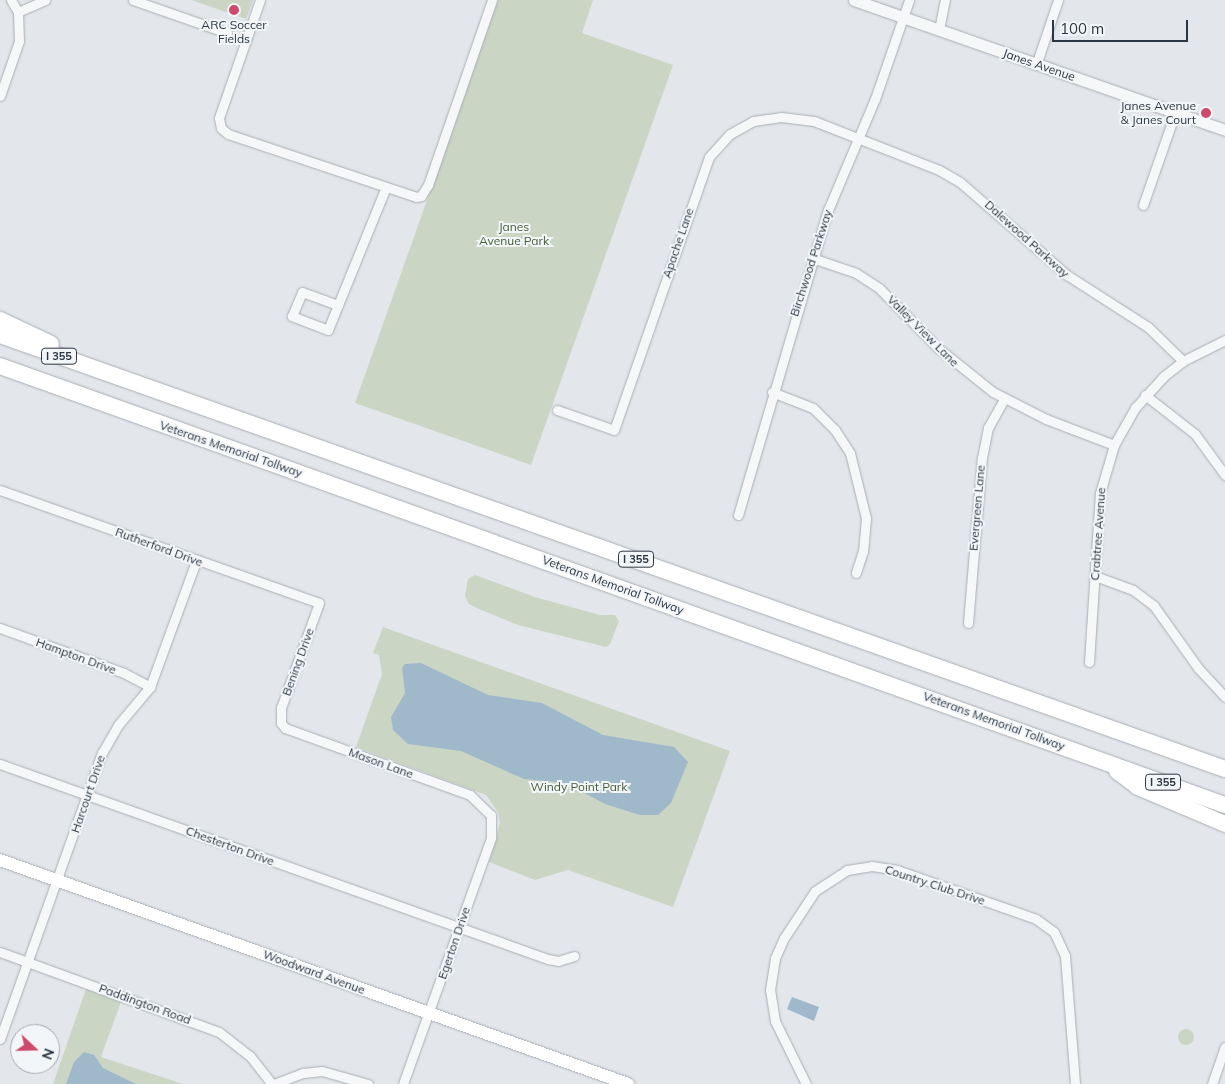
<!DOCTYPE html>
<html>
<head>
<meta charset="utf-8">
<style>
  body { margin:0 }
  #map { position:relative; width:1225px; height:1084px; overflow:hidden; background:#e3e7eb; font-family:Mulish,sans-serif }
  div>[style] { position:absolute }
  .green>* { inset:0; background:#cad5c4 }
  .round { border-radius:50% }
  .water>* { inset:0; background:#9fb9ca }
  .roads { filter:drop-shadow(0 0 1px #a8aeb5) drop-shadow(0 0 1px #a8aeb5) }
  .minor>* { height:9px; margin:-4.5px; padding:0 4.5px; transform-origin:4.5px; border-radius:4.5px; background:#f6f7f9 }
  .tertiary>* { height:11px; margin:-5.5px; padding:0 5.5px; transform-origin:5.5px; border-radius:5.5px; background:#f6f7f9 }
  .secondary>* { height:12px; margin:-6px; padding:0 6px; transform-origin:6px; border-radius:6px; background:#fff }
  .motorway>* { height:16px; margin:-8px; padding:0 8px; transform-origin:8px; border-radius:8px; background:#fff }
  .dots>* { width:14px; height:14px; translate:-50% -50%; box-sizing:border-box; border:2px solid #f3f6f8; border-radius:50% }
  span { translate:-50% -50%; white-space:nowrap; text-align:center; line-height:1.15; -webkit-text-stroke:4px #f3f6f8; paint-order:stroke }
  .shield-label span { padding:1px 4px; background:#f3f6f8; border:1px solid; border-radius:4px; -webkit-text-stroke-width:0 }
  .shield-label { font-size:11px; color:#2b3643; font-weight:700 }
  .poi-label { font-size:12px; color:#2b3643 }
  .right { translate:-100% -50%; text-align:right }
  .street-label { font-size:12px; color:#2b3643 }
  .park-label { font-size:12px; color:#445f38 }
  .north { position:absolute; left:10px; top:1024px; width:50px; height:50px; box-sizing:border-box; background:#f3f6f8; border:1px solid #a3a9b0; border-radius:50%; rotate:111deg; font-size:14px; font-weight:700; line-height:20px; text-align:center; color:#2b3643 }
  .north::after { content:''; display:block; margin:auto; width:18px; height:22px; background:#ce4a6d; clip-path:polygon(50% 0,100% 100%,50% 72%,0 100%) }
  .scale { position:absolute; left:1052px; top:20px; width:136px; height:22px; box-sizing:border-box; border:2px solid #2b3643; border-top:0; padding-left:6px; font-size:15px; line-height:18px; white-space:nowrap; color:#2b3643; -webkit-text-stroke:4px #f3f6f8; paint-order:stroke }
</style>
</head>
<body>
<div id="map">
  <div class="green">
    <div style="clip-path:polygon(191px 0,253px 0,246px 19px)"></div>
    <div style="clip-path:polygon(498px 0,593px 0,582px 33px,673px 65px,531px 465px,355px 403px)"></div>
    <div style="clip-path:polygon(475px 575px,535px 597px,600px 615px,615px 615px,619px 621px,610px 644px,606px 647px,518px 625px,479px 609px,469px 604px,465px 596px,468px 579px)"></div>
    <div style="clip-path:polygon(383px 627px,730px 751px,673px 907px,568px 870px,535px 880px,489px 862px,500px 823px,498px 812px,486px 795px,356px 747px,382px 674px,379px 655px,373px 653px)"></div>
    <div style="clip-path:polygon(86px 989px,121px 1002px,101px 1057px,183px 1084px,53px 1084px)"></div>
    <div class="round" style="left:1178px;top:1029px;width:16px;height:16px"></div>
  </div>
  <div class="water">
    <div style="clip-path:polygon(421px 663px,488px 695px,542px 703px,603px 735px,674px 747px,688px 762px,671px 803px,658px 815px,640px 815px,605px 804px,566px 783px,524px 779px,461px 751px,408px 744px,393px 730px,391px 717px,405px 693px,402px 668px,405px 664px)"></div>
    <div style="clip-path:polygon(792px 997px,819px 1007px,814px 1021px,787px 1009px)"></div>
    <div style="clip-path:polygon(84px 1052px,94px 1055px,103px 1068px,136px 1084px,66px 1084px,74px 1062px)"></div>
  </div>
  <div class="roads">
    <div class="minor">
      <div style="left:133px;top:0;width:100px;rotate:19.3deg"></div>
      <div style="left:260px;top:0;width:125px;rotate:109.2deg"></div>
      <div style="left:219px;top:118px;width:10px;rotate:79deg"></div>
      <div style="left:221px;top:128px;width:9px;rotate:41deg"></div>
      <div style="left:228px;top:134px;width:198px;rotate:18.5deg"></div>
      <div style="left:416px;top:197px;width:5px;rotate:-11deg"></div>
      <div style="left:421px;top:196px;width:13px;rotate:-58deg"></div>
      <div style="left:428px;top:185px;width:196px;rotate:-70.9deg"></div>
      <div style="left:18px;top:12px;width:30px;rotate:-24deg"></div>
      <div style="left:939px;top:30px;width:31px;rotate:-79deg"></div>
      <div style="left:1036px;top:65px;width:69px;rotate:-71.3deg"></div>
      <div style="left:0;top:96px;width:58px;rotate:-70.9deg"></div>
      <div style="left:19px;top:41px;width:29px;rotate:-92deg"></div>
      <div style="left:18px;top:12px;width:14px;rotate:-120deg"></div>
      <div style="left:1143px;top:205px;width:97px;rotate:-70.8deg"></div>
      <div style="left:812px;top:258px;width:46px;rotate:18.8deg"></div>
      <div style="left:856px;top:273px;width:27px;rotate:33deg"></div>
      <div style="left:879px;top:288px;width:84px;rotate:45.5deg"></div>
      <div style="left:938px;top:348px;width:70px;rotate:38.7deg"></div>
      <div style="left:993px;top:392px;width:59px;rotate:27deg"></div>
      <div style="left:1046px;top:419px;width:73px;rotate:20.9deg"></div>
      <div style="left:302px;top:292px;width:38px;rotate:20deg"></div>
      <div style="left:338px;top:305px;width:27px;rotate:112deg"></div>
      <div style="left:328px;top:330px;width:39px;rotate:-159deg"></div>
      <div style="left:292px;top:316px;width:26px;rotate:-67deg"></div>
      <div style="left:338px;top:305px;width:125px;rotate:-67.9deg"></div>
      <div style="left:772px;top:392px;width:44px;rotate:21.3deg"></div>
      <div style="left:813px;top:408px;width:31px;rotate:45deg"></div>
      <div style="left:835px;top:430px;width:27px;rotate:57deg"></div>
      <div style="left:850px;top:453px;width:67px;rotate:76.2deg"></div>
      <div style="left:866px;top:518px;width:33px;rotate:95deg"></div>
      <div style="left:863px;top:551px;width:23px;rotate:108deg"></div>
      <div style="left:1145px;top:395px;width:63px;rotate:38deg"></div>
      <div style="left:1195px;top:434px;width:51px;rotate:53.8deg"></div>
      <div style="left:557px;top:410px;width:60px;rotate:19.3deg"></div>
      <div style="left:614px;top:430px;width:289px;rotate:-70.8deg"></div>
      <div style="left:709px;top:157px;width:31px;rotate:-48deg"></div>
      <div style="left:730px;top:134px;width:26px;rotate:-29deg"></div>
      <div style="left:753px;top:121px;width:28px;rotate:-8deg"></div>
      <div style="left:781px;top:117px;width:33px;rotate:7deg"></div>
      <div style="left:814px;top:121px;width:134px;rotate:21.4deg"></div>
      <div style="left:939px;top:170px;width:24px;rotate:30deg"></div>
      <div style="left:960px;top:182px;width:142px;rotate:41deg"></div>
      <div style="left:1067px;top:275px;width:96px;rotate:32.7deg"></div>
      <div style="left:1148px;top:327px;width:49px;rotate:44.2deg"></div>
      <div style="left:0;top:490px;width:338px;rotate:19.5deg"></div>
      <div style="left:319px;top:603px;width:112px;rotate:109.9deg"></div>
      <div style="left:281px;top:708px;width:15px;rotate:90deg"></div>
      <div style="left:281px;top:723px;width:6px;rotate:51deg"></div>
      <div style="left:285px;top:728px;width:197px;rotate:19.9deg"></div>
      <div style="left:470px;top:795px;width:29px;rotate:44deg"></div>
      <div style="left:491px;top:815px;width:23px;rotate:90deg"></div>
      <div style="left:491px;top:838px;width:261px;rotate:109.7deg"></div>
      <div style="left:738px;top:515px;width:318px;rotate:-73.6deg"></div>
      <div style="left:828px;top:210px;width:121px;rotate:-67.1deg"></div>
      <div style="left:875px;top:99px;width:105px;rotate:-71deg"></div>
      <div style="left:1095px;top:576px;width:40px;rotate:20.2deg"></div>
      <div style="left:1133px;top:590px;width:26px;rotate:37deg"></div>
      <div style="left:1154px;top:606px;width:76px;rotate:54.6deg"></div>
      <div style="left:1198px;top:668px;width:40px;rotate:47deg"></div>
      <div style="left:968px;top:623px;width:166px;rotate:-85.2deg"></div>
      <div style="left:982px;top:458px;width:31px;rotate:-79deg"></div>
      <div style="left:988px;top:428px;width:33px;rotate:-61deg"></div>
      <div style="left:0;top:628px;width:132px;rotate:19.9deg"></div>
      <div style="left:124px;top:673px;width:30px;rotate:28deg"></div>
      <div style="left:1089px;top:662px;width:169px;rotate:-86.3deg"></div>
      <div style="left:1100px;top:493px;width:50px;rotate:-73.7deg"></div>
      <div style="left:1114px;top:445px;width:43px;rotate:-60.4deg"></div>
      <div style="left:1135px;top:408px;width:43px;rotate:-47.8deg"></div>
      <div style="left:1164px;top:376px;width:24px;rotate:-38deg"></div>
      <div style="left:1183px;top:361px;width:47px;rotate:-26.6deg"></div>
      <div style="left:0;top:764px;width:582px;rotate:19.59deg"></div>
      <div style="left:548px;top:959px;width:10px;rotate:11deg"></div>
      <div style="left:558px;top:961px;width:17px;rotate:-17deg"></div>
      <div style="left:0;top:952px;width:233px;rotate:20.1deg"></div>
      <div style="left:219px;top:1032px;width:39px;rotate:38deg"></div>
      <div style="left:250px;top:1056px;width:36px;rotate:52deg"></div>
      <div style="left:0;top:1039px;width:304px;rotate:-70.4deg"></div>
      <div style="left:102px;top:753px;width:32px;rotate:-60deg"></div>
      <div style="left:118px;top:725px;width:50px;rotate:-49.9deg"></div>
      <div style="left:150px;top:687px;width:134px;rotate:-69.9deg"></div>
      <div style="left:274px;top:1084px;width:31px;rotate:-21deg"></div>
      <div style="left:303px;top:1073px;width:19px;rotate:-6deg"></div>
      <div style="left:322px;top:1071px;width:48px;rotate:15.8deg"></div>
      <div style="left:806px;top:1084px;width:70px;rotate:-116.2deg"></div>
      <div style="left:775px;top:1021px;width:31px;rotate:-99deg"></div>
      <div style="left:770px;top:990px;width:32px;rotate:-81deg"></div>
      <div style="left:775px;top:958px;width:22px;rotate:-66deg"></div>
      <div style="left:784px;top:938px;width:56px;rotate:-56.6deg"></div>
      <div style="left:815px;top:891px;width:38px;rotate:-33deg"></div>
      <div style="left:847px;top:870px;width:25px;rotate:-9deg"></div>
      <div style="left:872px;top:866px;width:25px;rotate:9deg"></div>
      <div style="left:897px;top:870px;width:147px;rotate:19.4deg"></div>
      <div style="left:1036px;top:919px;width:22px;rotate:36deg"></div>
      <div style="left:1054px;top:932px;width:26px;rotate:65deg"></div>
      <div style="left:1065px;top:956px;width:128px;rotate:85.5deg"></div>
      <div style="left:1212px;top:1084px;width:39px;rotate:-71deg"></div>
    </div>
    <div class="tertiary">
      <div style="left:854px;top:0;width:393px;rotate:19.3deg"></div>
    </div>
    <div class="secondary">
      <div style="left:0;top:860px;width:667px;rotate:19.63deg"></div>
    </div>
    <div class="motorway">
      <div style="left:0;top:320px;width:56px;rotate:25.2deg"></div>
      <div style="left:0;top:335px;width:1300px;rotate:19.51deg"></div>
      <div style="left:0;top:366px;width:1301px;rotate:19.72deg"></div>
      <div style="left:1117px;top:771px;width:26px;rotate:37deg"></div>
      <div style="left:1138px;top:787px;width:95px;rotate:23deg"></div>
    </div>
  </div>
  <div class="dots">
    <div style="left:234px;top:10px;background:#ce4a6d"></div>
    <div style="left:1206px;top:113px;background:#ce4a6d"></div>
  </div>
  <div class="shield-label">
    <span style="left:59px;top:356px">I 355</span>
    <span style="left:636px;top:559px">I 355</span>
    <span style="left:1163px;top:782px">I 355</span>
  </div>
  <div class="poi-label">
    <span style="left:234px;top:32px">ARC Soccer<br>Fields</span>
    <span class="right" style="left:1196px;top:113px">Janes Avenue<br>&amp; Janes Court</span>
  </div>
  <div class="street-label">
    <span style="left:1039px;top:65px;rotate:19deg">Janes Avenue</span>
    <span style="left:1027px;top:239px;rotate:42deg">Dalewood Parkway</span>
    <span style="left:678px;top:243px;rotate:-71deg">Apache Lane</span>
    <span style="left:811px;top:263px;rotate:-72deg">Birchwood Parkway</span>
    <span style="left:923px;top:331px;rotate:45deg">Valley View Lane</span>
    <span style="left:231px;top:449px;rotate:19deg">Veterans Memorial Tollway</span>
    <span style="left:977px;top:508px;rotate:-85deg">Evergreen Lane</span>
    <span style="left:1098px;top:534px;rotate:-86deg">Crabtree Avenue</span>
    <span style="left:159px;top:547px;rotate:20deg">Rutherford Drive</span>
    <span style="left:613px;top:585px;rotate:20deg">Veterans Memorial Tollway</span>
    <span style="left:76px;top:656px;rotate:20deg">Hampton Drive</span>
    <span style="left:298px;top:662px;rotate:-70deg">Bening Drive</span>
    <span style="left:994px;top:721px;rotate:20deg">Veterans Memorial Tollway</span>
    <span style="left:381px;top:763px;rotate:20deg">Mason Lane</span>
    <span style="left:88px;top:794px;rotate:-71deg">Harcourt Drive</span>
    <span style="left:230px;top:846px;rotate:20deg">Chesterton Drive</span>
    <span style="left:935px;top:885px;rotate:18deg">Country Club Drive</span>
    <span style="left:454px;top:943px;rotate:-71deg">Egerton Drive</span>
    <span style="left:314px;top:972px;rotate:20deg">Woodward Avenue</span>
    <span style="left:145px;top:1004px;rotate:20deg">Paddington Road</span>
  </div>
  <div class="park-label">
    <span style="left:514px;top:234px">Janes<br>Avenue Park</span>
    <span style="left:579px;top:787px">Windy Point Park</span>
  </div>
  <div class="north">N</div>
  <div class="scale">100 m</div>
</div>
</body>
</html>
